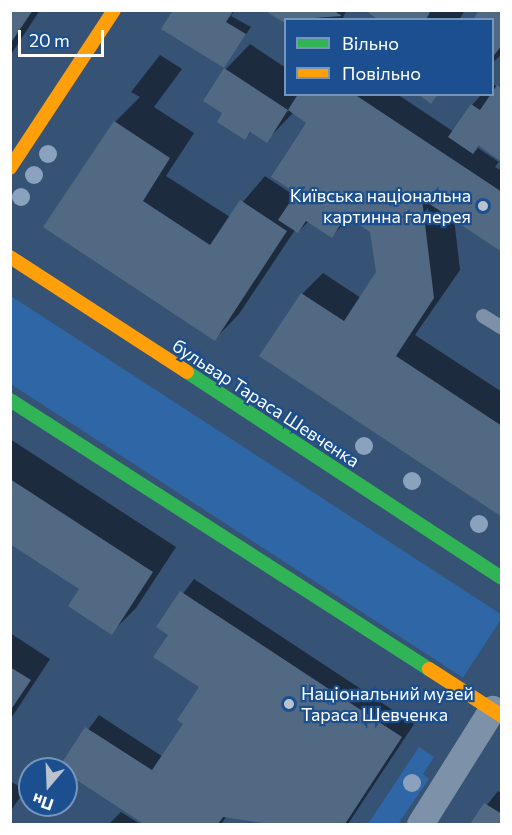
<!DOCTYPE html>
<html>
<head>
<meta charset="utf-8">
<style>
  body { margin:0 }
  #map { position:relative; width:512px; height:835px; overflow:hidden; background:#365274; font-family:Commissioner,sans-serif }
  div>[style] { position:absolute }
  .green>* { inset:0; background:#2f66a5; transform-origin:0 0 }
  .shadow>* { inset:0; background:#0007 }
  .building>* { inset:0; background:#526984 }
  .lane>* { height:14px; margin:-7px; padding:0 7px; transform-origin:7px; border-radius:7px; background:#7d92a8 }
  .street>* { height:27px; margin:-13.5px; padding:0 13.5px; transform-origin:13.5px; border-radius:13.5px; background:#7d92a8 }
  .fast>* { height:14px; margin:-7px; padding:0 7px; transform-origin:7px; border-radius:7px; background:#30b455 }
  .slow>* { height:14px; margin:-7px; padding:0 7px; transform-origin:7px; border-radius:7px; background:#ff9f0a }
  .trees>* { width:18px; height:18px; margin:-9px; border-radius:50%; background:#8aa2be }
  .dots>* { width:16px; height:16px; translate:-50% -50%; box-sizing:border-box; border:3px solid #1b4f8f; border-radius:50% }
  span { translate:-50% -50%; white-space:nowrap; text-align:center; line-height:1.15; -webkit-text-stroke:4.5px #1b4f8f; paint-order:stroke }
  .poi-label { font-size:18px; color:#fff }
  .right { translate:-100% -50%; text-align:right }
  .left { translate:0 -50%; text-align:left }
  .street-label { font-size:18px; color:#fff }
  .frame { position:absolute; inset:0; border:12px solid #fff; pointer-events:none }
  .legend { position:absolute; left:284px; top:18px; width:210px; height:78px; box-sizing:border-box; background:#1b4f8f; border:2px solid #7695bc; margin:0; padding:8px 10px; list-style:none; font-size:18px; color:#fff }
  .legend li { display:flex; align-items:center; gap:12px; height:30px }
  .legend b { width:30px; border:2px solid #7695bc }
  .north { position:absolute; left:18px; top:757px; width:60px; height:60px; box-sizing:border-box; background:#1b4f8f; border:2px solid #7695bc; border-radius:50%; rotate:199deg; font-size:16px; font-weight:700; line-height:24px; text-align:center; color:#fff }
  .north::after { content:''; display:block; margin:auto; width:21px; height:27px; background:#b9c2ce; clip-path:polygon(50% 0,100% 100%,50% 72%,0 100%) }
  .scale { position:absolute; left:18px; top:30px; width:86px; height:27px; box-sizing:border-box; border:3px solid #fff; border-top:0; padding-left:8px; font-size:18px; line-height:21px; white-space:nowrap; color:#fff; -webkit-text-stroke:4px #1b4f8f; paint-order:stroke }
</style>
</head>
<body>
<div id="map">
  <div class="green">
    <div style="left:11px;top:296px;width:587px;height:74px;rotate:33deg"></div>
    <div style="clip-path:polygon(419px 747px,434px 757px,423px 774px,429px 779px,398px 824px,368px 824px)"></div>
  </div>
  <div class="shadow">
    <div style="clip-path:polygon(10px 10px,40px 10px,10px 56px)"></div>
    <div style="clip-path:polygon(174px 10px,235px 10px,231px 16px,251px 27px,224px 66px)"></div>
    <div style="clip-path:polygon(267px 10px,347px 10px,343px 17px,348px 20px,286px 20px)"></div>
    <div style="clip-path:polygon(368px 10px,465px 10px,459px 20px,381px 20px)"></div>
    <div style="clip-path:polygon(502px 10px,502px 54px,492px 63px,492px 20px)"></div>
    <div style="clip-path:polygon(250px 44px,286px 68px,286px 94px,397px 94px,454px 132px,472px 105px,482px 94px,492px 94px,493px 84px,498px 87px,502px 83px,502px 160px,480px 146px,478px 148px,499px 162px,495px 167px,502px 171px,502px 250px,454px 218px,460px 270px,415px 335px,502px 392px,502px 516px,302px 294px,323px 273px,361px 298px,377px 272px,372px 231px,350px 217px,332px 236px,309px 221px,298px 232px,295px 230px,239px 314px,215px 339px,45px 227px,115px 122px,140px 97px,131px 92px,160px 55px,182px 69px,154px 107px,194px 133px,166px 176px,230px 217px,265px 176px,295px 196px,308px 122px,294px 112px,266px 141px,252px 131px,245px 138px,224px 113px,205px 100px,226px 69px)"></div>
    <div style="clip-path:polygon(10px 439px,176px 547px,136px 608px,111px 633px,81px 589px,10px 542px)"></div>
    <div style="clip-path:polygon(194px 579px,414px 724px,348px 824px,272px 824px,265px 820px,227px 816px,221px 824px,146px 824px,60px 768px,99px 715px,163px 757px,185px 723px,200px 688px,170px 634px,158px 627px)"></div>
    <div style="clip-path:polygon(10px 633px,50px 659px,10px 720px)"></div>
    <div style="clip-path:polygon(10px 781px,25px 790px,10px 812px)"></div>
    <div style="clip-path:polygon(498px 791px,502px 794px,502px 824px,472px 824px)"></div>
    <div style="clip-path:polygon(121px 812px,140px 824px,109px 824px)"></div>
  </div>
  <div class="building">
    <div style="clip-path:polygon(10px 10px,33px 10px,10px 44px)"></div>
    <div style="clip-path:polygon(173px 10px,234px 10px,226px 22px,246px 34px,224px 68px,288px 110px,267px 143px,250px 132px,245px 140px,217px 122px,222px 113px,203px 101px,224px 68px,161px 29px)"></div>
    <div style="clip-path:polygon(264px 10px,333px 10px,342px 16px,286px 20px,286px 24px)"></div>
    <div style="clip-path:polygon(365px 10px,431px 10px,427px 18px,430px 20px,378px 20px)"></div>
    <div style="clip-path:polygon(479px 10px,502px 10px,502px 45px,492px 58px,492px 20px,473px 20px)"></div>
    <div style="clip-path:polygon(497px 85px,502px 88px,502px 162px,479px 146px,473px 154px,448px 137px,471px 104px,480px 110px)"></div>
    <div style="clip-path:polygon(298px 94px,354px 94px,502px 192px,502px 252px,422px 199px,434px 298px,396px 356px,502px 426px,502px 517px,259px 356px,301px 293px,344px 321px,376px 272px,370px 232px,346px 216px,332px 238px,306px 221px,298px 233px,278px 220px,296px 193px,271px 177px,306px 123px,288px 110px)"></div>
    <div style="clip-path:polygon(418px 94px,438px 94px,431px 104px)"></div>
    <div style="clip-path:polygon(114px 121px,170px 158px,143px 201px,210px 245px,240px 200px,287px 231px,215px 341px,43px 227px)"></div>
    <div style="clip-path:polygon(10px 479px,153px 572px,112px 635px,68px 606px,79px 589px,10px 544px)"></div>
    <div style="clip-path:polygon(180px 591px,402px 737px,345px 824px,269px 824px,223px 817px,218px 824px,144px 824px,66px 773px,66px 769px,58px 769px,85px 727px,152px 770px,183px 724px,177px 720px,199px 687px,153px 657px,168px 635px,156px 627px)"></div>
    <div style="clip-path:polygon(10px 667px,31px 680px,10px 711px)"></div>
    <div style="clip-path:polygon(484px 803px,502px 814px,502px 824px,470px 824px)"></div>
  </div>
  <div class="lane">
    <div style="left:483px;top:316px;width:22px;rotate:32deg"></div>
  </div>
  <div class="street">
    <div style="left:420px;top:824px;width:136px;rotate:-57.9deg"></div>
  </div>
  <div class="fast">
    <div style="left:187px;top:372px;width:376px;rotate:33.2deg"></div>
    <div style="left:10px;top:400px;width:498px;rotate:32.7deg"></div>
  </div>
  <div class="slow">
    <div style="left:10px;top:168px;width:189px;rotate:-56.6deg"></div>
    <div style="left:10px;top:257px;width:211px;rotate:33deg"></div>
    <div style="left:429px;top:669px;width:87px;rotate:32.8deg"></div>
  </div>
  <div class="trees">
    <div style="left:48px;top:154px"></div>
    <div style="left:34px;top:175px"></div>
    <div style="left:21px;top:197px"></div>
    <div style="left:364px;top:446px"></div>
    <div style="left:412px;top:481px"></div>
    <div style="left:479px;top:524px"></div>
    <div style="left:412px;top:783px"></div>
  </div>
  <div class="dots">
    <div style="left:483px;top:206px;background:#b9c2ce"></div>
    <div style="left:289px;top:704px;background:#b9c2ce"></div>
  </div>
  <div class="poi-label">
    <span class="right" style="left:471px;top:206px">Київська національна<br>картинна галерея</span>
    <span class="left" style="left:301px;top:704px">Національний музей<br>Тараса Шевченка</span>
  </div>
  <div class="street-label">
    <span style="left:266px;top:403px;rotate:33deg">бульвар Тараса Шевченка</span>
  </div>
  <div class="frame"></div>
  <ul class="legend">
  <li><b style="height:8px;background:#30b455"></b>Вільно</li>
  <li><b style="height:8px;background:#ff9f0a"></b>Повільно</li>
  </ul>
  <div class="north">Пн</div>
  <div class="scale">20 m</div>
</div>
</body>
</html>
